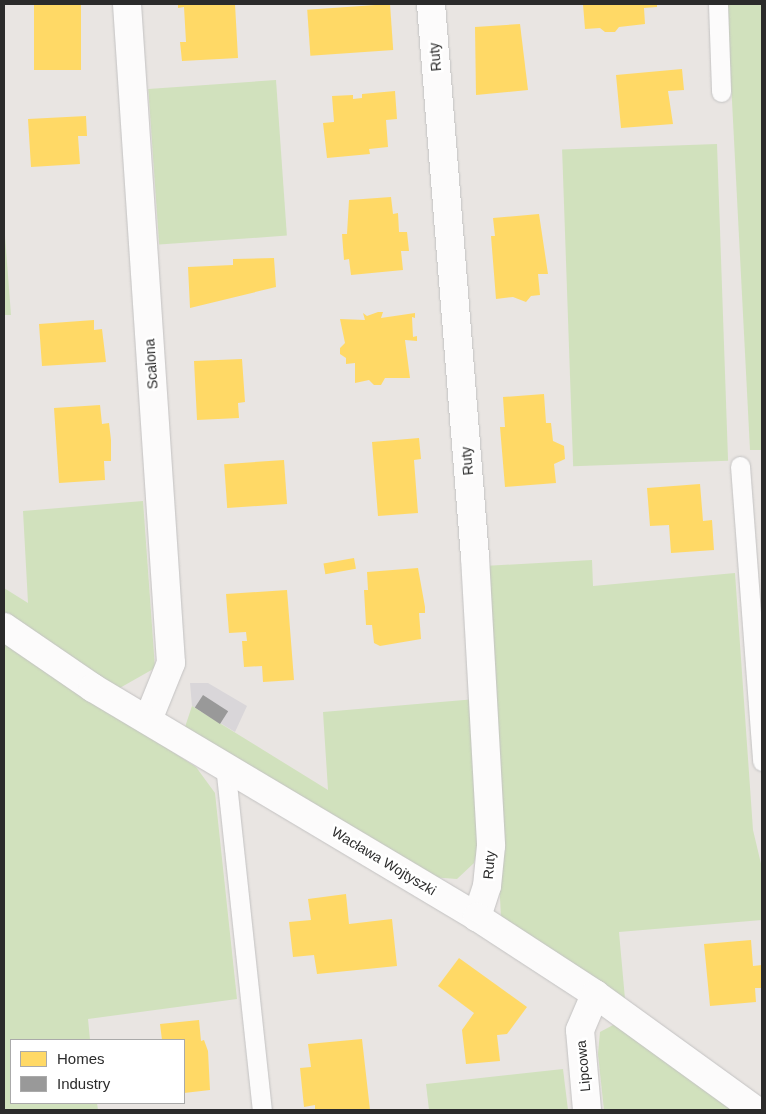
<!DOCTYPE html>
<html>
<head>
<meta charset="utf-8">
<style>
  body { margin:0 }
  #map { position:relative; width:766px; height:1114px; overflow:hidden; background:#e9e5e2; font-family:Arial,sans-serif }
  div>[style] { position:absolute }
  .industrial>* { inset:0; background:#d9d6d9 }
  .green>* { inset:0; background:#d1e1bd; transform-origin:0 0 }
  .homes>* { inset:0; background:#ffd966; transform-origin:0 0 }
  .industry>* { inset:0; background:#999; transform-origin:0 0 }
  .roads { filter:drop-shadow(0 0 1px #c3c2c2) drop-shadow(0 0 1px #c3c2c2) }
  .lane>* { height:19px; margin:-9.5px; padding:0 9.5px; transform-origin:9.5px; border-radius:9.5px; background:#fcfbfb }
  .street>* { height:28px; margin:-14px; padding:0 14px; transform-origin:14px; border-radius:14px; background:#fcfbfb }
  span { translate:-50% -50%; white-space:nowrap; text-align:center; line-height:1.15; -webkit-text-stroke:5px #fff; paint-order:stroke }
  .street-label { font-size:14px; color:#2b2b2b }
  .frame { position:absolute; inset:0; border:5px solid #2b2b2b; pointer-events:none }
  .legend { position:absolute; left:10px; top:1039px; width:175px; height:65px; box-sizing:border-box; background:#fff; border:1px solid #aaa; margin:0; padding:6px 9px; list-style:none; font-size:15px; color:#2b2b2b }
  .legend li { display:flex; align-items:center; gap:10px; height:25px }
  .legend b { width:25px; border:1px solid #aaa }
</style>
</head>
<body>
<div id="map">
  <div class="industrial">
    <div style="clip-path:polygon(190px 683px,208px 683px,247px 706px,235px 732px,192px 706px)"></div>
  </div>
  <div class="green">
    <div style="clip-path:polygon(727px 4px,762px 4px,762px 450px,750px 450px)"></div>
    <div style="left:276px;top:80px;width:156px;height:128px;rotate:86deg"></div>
    <div style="left:717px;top:144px;width:317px;height:155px;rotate:88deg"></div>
    <div style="clip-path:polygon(4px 223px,11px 315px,4px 315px)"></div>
    <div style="clip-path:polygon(143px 501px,155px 668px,118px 689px,4px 613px,4px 588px,28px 603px,23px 511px)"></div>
    <div style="clip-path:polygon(592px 560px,593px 586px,735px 573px,753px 830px,762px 868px,762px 920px,619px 932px,625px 999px,501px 918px,484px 566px)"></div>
    <div style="clip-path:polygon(4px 642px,196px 767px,215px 793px,237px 999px,88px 1019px,90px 1040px,11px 1040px,11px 1103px,97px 1103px,98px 1110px,4px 1110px)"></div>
    <div style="clip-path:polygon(476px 699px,482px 834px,474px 863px,457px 879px,431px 877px,185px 727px,192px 706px,328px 790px,323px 712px)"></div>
    <div style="clip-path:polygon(615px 1024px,732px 1110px,604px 1110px,598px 1054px,600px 1032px)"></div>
    <div style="clip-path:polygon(563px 1069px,568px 1110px,429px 1110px,426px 1084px)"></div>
  </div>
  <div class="homes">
    <div style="left:34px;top:4px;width:47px;height:66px"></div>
    <div style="clip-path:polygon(178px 4px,235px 4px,238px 58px,182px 61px,180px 42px,186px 42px,184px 7px,178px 8px)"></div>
    <div style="left:390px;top:4px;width:46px;height:83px;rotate:86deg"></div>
    <div style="clip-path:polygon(583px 4px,657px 4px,657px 7px,644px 8px,645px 24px,619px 27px,615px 32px,605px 32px,600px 28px,585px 29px)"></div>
    <div style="clip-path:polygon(520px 24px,528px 90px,476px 95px,475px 27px)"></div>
    <div style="clip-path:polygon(682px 69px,684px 90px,668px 91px,673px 124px,621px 128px,616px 75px)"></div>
    <div style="clip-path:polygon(395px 91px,397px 119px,386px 120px,388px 147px,369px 149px,370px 154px,327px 158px,323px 123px,334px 122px,332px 96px,353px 95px,353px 99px,362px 98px,362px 94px)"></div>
    <div style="clip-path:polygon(86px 116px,87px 136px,78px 136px,80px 164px,31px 167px,28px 119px)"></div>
    <div style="clip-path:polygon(391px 197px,393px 214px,398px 213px,399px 232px,407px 232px,409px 251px,401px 251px,403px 270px,351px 275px,349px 259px,344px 260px,342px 234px,347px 234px,349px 200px)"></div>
    <div style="clip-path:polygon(539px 214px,548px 274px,538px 274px,540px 295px,531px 296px,526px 302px,513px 297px,496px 299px,491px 236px,495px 236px,493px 218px)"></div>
    <div style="clip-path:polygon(274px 258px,276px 287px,190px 308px,188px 267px,233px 265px,233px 259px)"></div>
    <div style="clip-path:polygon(378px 312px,383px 312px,381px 318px,415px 313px,415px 318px,412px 317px,413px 337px,417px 336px,417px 341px,405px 340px,410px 378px,385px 378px,381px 385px,374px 385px,369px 380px,355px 383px,355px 363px,346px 364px,346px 358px,340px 354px,340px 348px,345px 343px,340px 319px,365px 320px,363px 313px,367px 316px)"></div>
    <div style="clip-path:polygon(94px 320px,94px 330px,102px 329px,106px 362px,42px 366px,39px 324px)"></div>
    <div style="clip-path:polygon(242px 359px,245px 402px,238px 403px,239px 418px,197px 420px,194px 361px)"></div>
    <div style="clip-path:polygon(544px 394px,546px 423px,551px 423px,553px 441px,564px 446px,565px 459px,554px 464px,556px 483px,505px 487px,500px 427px,505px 427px,503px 397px)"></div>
    <div style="clip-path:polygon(100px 405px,102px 424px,109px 423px,111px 440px,111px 461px,104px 461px,105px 480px,59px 483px,54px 408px)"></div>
    <div style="clip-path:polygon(419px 438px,421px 459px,414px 460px,418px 513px,378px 516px,372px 442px)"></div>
    <div style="left:284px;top:460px;width:44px;height:60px;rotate:86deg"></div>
    <div style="clip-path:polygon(700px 484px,703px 521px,712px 520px,714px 550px,671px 553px,669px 525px,650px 526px,647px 488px)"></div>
    <div style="left:354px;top:558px;width:11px;height:31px;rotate:80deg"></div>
    <div style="clip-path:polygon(418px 568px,425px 607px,425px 613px,419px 613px,421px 639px,380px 646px,374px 643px,372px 625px,366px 625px,364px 590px,368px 590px,367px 572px)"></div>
    <div style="clip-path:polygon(287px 590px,294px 680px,263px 682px,262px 666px,244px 667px,242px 641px,247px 641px,246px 632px,229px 633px,226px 594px)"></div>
    <div style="clip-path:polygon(346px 894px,349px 924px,392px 919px,397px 966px,317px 974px,314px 955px,293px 957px,289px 922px,311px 920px,308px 899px)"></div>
    <div style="clip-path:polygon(751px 940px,753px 966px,762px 965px,762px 988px,755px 988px,756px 1002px,710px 1006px,704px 944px)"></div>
    <div style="clip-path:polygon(459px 958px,527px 1007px,507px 1034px,497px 1035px,500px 1061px,466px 1064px,462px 1030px,474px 1013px,438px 986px)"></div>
    <div style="clip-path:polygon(199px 1020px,201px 1041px,204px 1040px,208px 1051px,210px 1090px,184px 1093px,184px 1040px,162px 1040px,160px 1024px)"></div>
    <div style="clip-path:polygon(362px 1039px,370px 1110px,315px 1110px,315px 1105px,304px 1107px,300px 1068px,311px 1067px,308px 1044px)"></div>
  </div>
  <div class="industry">
    <div style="left:203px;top:695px;width:30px;height:15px;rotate:33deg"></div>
  </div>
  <div class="roads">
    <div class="lane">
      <div style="left:718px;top:4px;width:88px;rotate:88deg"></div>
      <div style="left:740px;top:466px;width:296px;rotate:85.7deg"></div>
      <div style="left:225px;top:765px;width:347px;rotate:83.9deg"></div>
    </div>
    <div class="street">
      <div style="left:127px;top:4px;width:660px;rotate:86.18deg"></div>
      <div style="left:171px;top:663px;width:61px;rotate:112deg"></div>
      <div style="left:431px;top:4px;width:555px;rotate:85.45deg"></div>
      <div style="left:475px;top:557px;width:289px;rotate:86.8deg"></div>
      <div style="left:491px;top:846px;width:40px;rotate:95.7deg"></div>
      <div style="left:487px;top:886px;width:33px;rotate:108deg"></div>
      <div style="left:4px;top:627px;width:108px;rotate:34.4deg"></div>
      <div style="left:93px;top:688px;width:447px;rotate:30.8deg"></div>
      <div style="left:477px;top:917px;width:141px;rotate:33.1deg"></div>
      <div style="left:595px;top:994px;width:198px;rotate:35.9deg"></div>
      <div style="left:587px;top:1110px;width:80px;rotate:-95deg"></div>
      <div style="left:580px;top:1030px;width:39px;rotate:-67deg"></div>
    </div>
  </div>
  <div class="street-label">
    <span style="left:435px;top:57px;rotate:-95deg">Ruty</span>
    <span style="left:151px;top:364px;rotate:-94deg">Scalona</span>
    <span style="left:467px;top:461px;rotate:-95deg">Ruty</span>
    <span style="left:384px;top:861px;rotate:31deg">Wacława Wojtyszki</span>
    <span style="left:489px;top:865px;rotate:-85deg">Ruty</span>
    <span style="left:583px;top:1066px;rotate:-95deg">Lipcowa</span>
  </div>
  <div class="frame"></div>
  <ul class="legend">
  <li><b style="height:14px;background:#ffd966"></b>Homes</li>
  <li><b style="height:14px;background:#999"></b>Industry</li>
  </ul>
</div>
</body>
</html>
